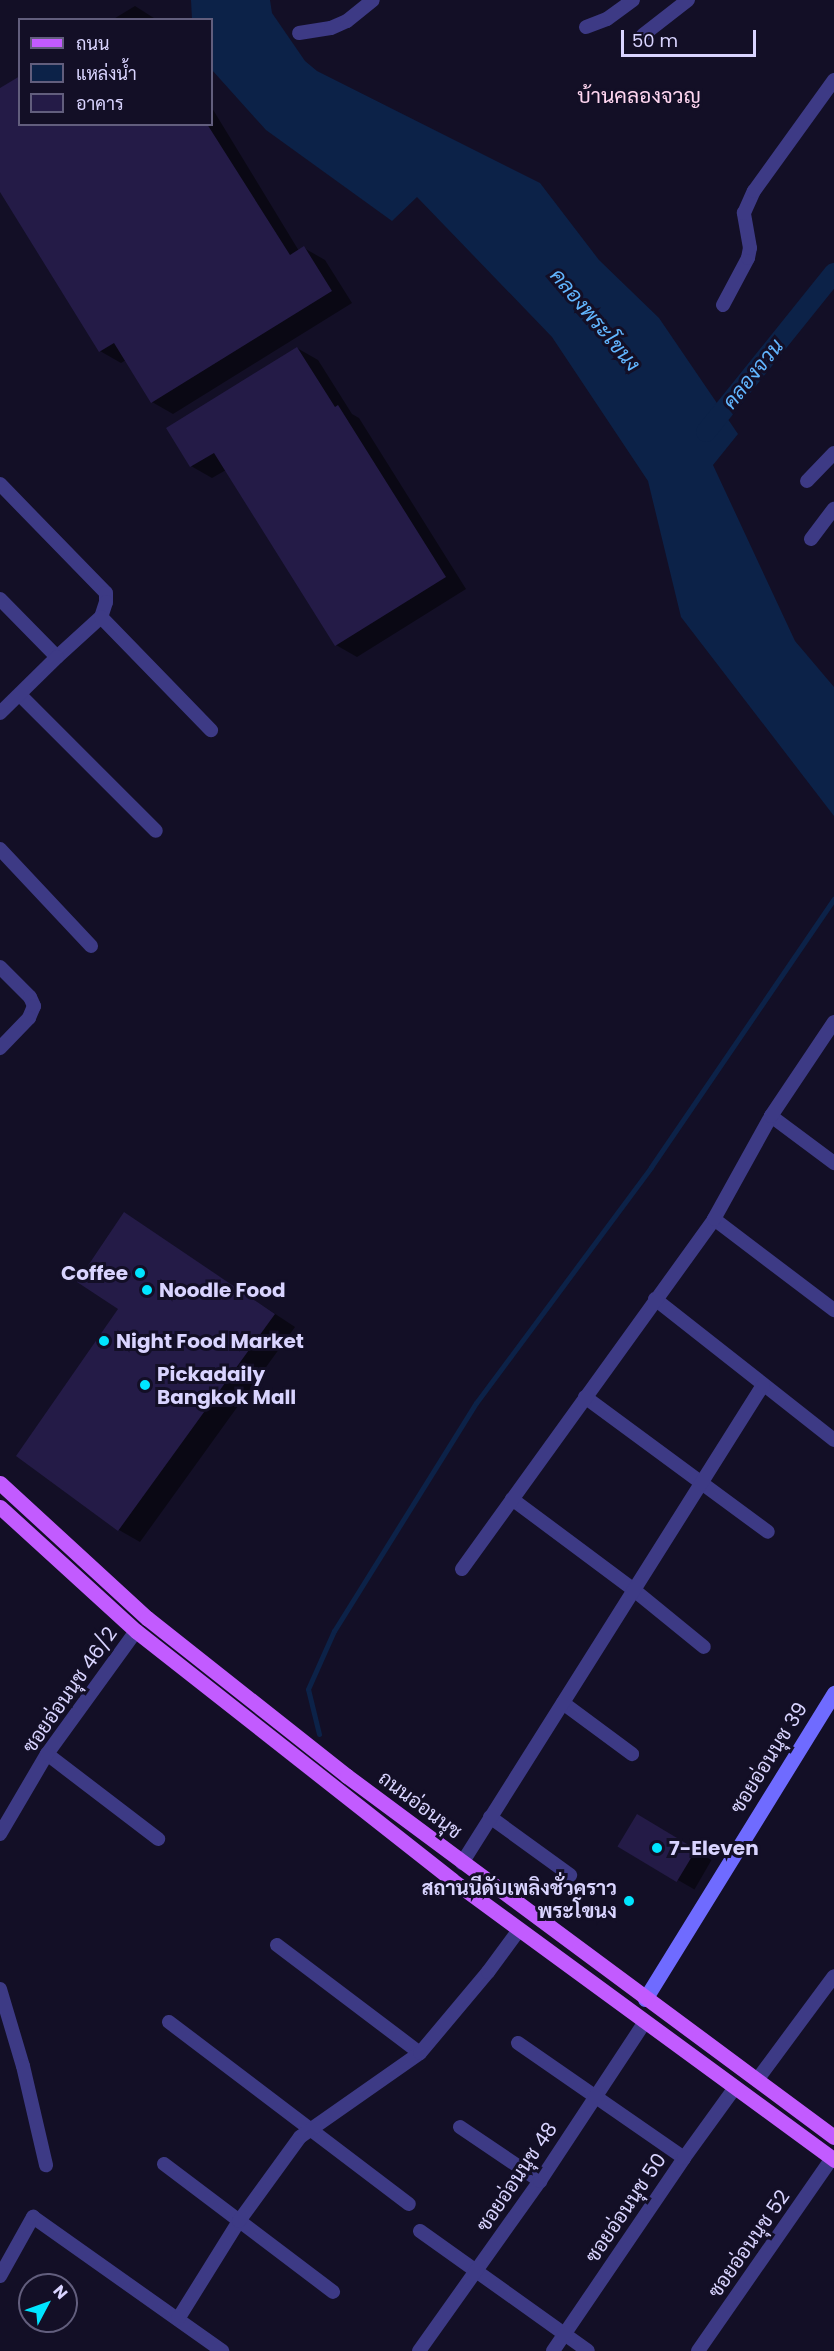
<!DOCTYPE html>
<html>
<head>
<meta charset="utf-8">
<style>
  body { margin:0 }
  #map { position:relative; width:834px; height:2351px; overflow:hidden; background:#130f26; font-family:Poppins,Sarabun,sans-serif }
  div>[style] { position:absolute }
  .water>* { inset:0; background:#0c2248 }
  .shadow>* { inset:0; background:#0007; transform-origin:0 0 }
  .stream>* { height:5px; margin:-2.5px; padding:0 2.5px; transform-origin:2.5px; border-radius:2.5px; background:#0c2248 }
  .canal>* { height:20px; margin:-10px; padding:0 10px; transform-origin:10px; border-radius:10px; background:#0c2248 }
  .building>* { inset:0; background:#241b47; transform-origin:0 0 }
  .street>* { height:14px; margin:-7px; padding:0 7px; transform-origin:7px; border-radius:7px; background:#3d3a85 }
  .secondary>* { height:15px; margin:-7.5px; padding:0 7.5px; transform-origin:7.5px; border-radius:7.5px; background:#6f6bff }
  .primary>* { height:15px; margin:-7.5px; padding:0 7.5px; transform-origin:7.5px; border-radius:7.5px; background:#c25bff }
  .dots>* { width:16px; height:16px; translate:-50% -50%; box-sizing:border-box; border:3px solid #130f26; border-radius:50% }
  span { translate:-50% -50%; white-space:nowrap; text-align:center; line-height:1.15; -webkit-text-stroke:6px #130f26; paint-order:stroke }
  .poi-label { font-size:20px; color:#d9d4ff; font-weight:700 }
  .right { translate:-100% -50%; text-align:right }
  .left { translate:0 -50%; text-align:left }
  .street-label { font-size:20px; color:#d9d4ff }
  .neighbourhood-label { font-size:21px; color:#ffd6f0 }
  .water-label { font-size:21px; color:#62b6ff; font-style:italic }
  .legend { position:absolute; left:18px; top:18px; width:195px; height:108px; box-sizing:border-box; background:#130f26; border:2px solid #625e7d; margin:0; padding:8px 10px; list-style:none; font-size:18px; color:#d9d4ff }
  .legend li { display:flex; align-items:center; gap:12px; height:30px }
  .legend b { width:30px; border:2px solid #625e7d }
  .north { position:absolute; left:18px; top:2273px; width:60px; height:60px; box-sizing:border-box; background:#130f26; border:2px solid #625e7d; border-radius:50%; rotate:49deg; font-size:16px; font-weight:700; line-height:24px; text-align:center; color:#d9d4ff }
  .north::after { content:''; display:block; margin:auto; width:21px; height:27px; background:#00e5ff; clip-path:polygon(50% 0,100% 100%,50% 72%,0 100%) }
  .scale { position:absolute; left:621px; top:30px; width:135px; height:27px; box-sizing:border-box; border:3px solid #d9d4ff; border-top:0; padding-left:8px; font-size:18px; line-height:21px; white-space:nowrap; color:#d9d4ff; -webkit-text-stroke:4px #130f26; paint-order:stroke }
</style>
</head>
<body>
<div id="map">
  <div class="water">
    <div style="clip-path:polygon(191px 0,270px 0,272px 13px,305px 61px,317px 71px,540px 183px,599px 260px,659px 318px,738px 434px,713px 465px,795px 641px,834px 687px,834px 816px,681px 617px,648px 481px,552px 337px,417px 197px,392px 221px,266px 130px,212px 70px,212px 20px,192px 19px)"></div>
  </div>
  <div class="shadow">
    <div style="clip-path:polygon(135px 6px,157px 20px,112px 20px)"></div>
    <div style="clip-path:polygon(0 89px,20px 124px,212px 124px,212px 108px,299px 251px,304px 248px,325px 260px,352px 303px,173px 414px,152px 402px,126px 360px,121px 363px,100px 351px,0 189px)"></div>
    <div style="clip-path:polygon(297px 348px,318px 360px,352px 414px,359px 418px,466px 589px,357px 657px,336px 645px,226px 470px,212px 478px,191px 466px)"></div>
    <div style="clip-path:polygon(124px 1214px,295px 1327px,140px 1542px,119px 1530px,18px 1456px,121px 1308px)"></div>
    <div style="left:637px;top:1817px;width:86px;height:34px;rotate:30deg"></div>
  </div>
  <div class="stream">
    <div style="left:319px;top:1734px;width:46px;rotate:-103.7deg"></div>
    <div style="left:308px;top:1689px;width:64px;rotate:-65.9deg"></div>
    <div style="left:334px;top:1631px;width:269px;rotate:-58.1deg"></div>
    <div style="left:476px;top:1403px;width:294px;rotate:-53.4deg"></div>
    <div style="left:651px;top:1167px;width:325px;rotate:-55.7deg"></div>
  </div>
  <div class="canal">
    <div style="left:706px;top:432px;width:204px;rotate:-51.2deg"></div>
  </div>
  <div class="building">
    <div style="clip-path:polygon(20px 76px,20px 124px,207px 124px,290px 255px,304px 246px,332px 291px,151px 403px,114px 343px,99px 352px,0 192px,0 88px)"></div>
    <div style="clip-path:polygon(297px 347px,335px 407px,338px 405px,446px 577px,335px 646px,214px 453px,190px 467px,166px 428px)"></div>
    <div style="clip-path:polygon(124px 1212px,275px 1314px,118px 1531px,16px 1456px,118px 1309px,77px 1282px)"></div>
    <div style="left:637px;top:1814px;width:69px;height:38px;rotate:31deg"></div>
  </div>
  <div class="street">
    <div style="left:586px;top:27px;width:22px;rotate:-21deg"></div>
    <div style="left:607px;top:19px;width:32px;rotate:-36deg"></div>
    <div style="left:299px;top:33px;width:32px;rotate:-9deg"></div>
    <div style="left:331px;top:28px;width:17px;rotate:-24deg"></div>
    <div style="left:347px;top:21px;width:33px;rotate:-39deg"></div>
    <div style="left:643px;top:35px;width:57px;rotate:-37.9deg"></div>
    <div style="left:723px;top:305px;width:53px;rotate:-62deg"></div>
    <div style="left:748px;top:258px;width:10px;rotate:-79deg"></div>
    <div style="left:750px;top:248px;width:36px;rotate:-100deg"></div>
    <div style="left:744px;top:213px;width:24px;rotate:-66deg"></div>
    <div style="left:754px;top:191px;width:137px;rotate:-54.2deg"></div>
    <div style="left:807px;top:481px;width:39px;rotate:-46deg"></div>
    <div style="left:0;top:484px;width:152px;rotate:45.8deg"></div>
    <div style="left:106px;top:593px;width:9px;rotate:90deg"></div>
    <div style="left:106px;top:602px;width:16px;rotate:108deg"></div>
    <div style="left:811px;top:539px;width:38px;rotate:-53deg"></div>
    <div style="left:0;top:599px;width:81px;rotate:45.5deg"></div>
    <div style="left:57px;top:657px;width:59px;rotate:-42.3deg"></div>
    <div style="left:101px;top:617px;width:158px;rotate:45.8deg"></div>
    <div style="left:20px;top:695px;width:192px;rotate:45deg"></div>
    <div style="left:0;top:713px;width:80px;rotate:-44.5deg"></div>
    <div style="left:0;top:849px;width:133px;rotate:46.8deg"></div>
    <div style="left:0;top:967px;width:42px;rotate:45deg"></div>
    <div style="left:30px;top:997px;width:10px;rotate:66deg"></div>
    <div style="left:34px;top:1006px;width:13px;rotate:113deg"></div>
    <div style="left:29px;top:1018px;width:42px;rotate:134deg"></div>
    <div style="left:771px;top:1116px;width:79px;rotate:36.7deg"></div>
    <div style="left:714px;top:1219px;width:151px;rotate:37.2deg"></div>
    <div style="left:655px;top:1299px;width:228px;rotate:38.2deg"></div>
    <div style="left:585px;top:1397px;width:227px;rotate:36.4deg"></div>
    <div style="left:512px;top:1499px;width:152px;rotate:36.7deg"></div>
    <div style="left:634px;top:1590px;width:90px;rotate:39.2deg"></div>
    <div style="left:462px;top:1569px;width:431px;rotate:-54.2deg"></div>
    <div style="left:714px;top:1219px;width:118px;rotate:-61deg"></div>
    <div style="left:771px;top:1116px;width:113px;rotate:-56.2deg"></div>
    <div style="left:563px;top:1703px;width:86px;rotate:36.5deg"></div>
    <div style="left:47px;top:1754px;width:140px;rotate:37.4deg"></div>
    <div style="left:490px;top:1817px;width:99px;rotate:35.9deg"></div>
    <div style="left:0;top:1834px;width:93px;rotate:-59.6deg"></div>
    <div style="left:47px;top:1754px;width:152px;rotate:-54.1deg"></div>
    <div style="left:462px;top:1863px;width:565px;rotate:-57.8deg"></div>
    <div style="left:277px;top:1945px;width:179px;rotate:37.1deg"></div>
    <div style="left:0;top:1989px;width:80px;rotate:73.4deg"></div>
    <div style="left:23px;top:2066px;width:102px;rotate:76.9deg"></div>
    <div style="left:169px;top:2022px;width:301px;rotate:37.2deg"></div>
    <div style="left:518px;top:2043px;width:202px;rotate:34.7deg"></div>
    <div style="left:757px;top:2080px;width:129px;rotate:-53.5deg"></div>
    <div style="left:460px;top:2127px;width:97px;rotate:34deg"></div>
    <div style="left:164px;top:2164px;width:212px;rotate:37.1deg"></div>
    <div style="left:420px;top:2231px;width:206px;rotate:35.5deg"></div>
    <div style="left:0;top:2276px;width:68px;rotate:-60.8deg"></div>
    <div style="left:33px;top:2217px;width:232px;rotate:35.3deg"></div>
    <div style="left:178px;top:2319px;width:115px;rotate:-58.1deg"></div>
    <div style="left:239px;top:2221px;width:104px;rotate:-54deg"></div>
    <div style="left:300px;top:2137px;width:146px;rotate:-35deg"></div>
    <div style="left:420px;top:2053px;width:106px;rotate:-50deg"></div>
    <div style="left:488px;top:1972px;width:52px;rotate:-53.6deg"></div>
    <div style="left:419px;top:2351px;width:209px;rotate:-54.6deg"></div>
    <div style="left:540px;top:2181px;width:189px;rotate:-56.6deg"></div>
    <div style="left:553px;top:2351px;width:233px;rotate:-55.8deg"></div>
    <div style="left:684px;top:2158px;width:85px;rotate:-54.1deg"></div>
    <div style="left:698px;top:2351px;width:235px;rotate:-55.2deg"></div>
  </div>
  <div class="secondary">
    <div style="left:645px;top:1999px;width:360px;rotate:-58.3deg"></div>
  </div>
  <div class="primary">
    <div style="left:0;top:1483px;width:200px;rotate:42.6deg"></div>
    <div style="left:147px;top:1618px;width:255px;rotate:38.3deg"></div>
    <div style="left:347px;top:1776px;width:606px;rotate:36.55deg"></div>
    <div style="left:0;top:1507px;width:184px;rotate:42.4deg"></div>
    <div style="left:136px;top:1631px;width:402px;rotate:38.2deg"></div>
    <div style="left:452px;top:1880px;width:474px;rotate:36.2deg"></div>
  </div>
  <div class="dots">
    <div style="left:140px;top:1273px;background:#00e5ff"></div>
    <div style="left:147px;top:1290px;background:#00e5ff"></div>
    <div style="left:104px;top:1341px;background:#00e5ff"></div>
    <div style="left:145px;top:1385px;background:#00e5ff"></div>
    <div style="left:657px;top:1848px;background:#00e5ff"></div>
    <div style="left:629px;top:1901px;background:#00e5ff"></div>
  </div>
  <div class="poi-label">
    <span class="right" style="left:128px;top:1273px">Coffee</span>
    <span class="left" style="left:159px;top:1290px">Noodle Food</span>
    <span class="left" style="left:116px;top:1341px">Night Food Market</span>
    <span class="left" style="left:157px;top:1386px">Pickadaily<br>Bangkok Mall</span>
    <span class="left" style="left:669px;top:1848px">7-Eleven</span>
    <span class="right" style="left:617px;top:1900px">สถานนีดับเพลิงชั่วคราว<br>พระโขนง</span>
  </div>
  <div class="street-label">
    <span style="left:70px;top:1690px;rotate:-55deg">ซอยอ่อนนุช 46/2</span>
    <span style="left:769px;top:1758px;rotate:-58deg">ซอยอ่อนนุช 39</span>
    <span style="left:420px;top:1805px;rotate:37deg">ถนนอ่อนนุช</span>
    <span style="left:517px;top:2177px;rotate:-56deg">ซอยอ่อนนุช 48</span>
    <span style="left:626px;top:2208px;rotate:-56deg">ซอยอ่อนนุช 50</span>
    <span style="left:749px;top:2244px;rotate:-55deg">ซอยอ่อนนุช 52</span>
  </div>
  <div class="neighbourhood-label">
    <span style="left:639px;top:96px">บ้านคลองจวญ</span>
  </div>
  <div class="water-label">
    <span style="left:595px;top:320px;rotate:50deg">คลองพระโขนง</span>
    <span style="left:753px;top:374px;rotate:-51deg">คลองจวน</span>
  </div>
  <ul class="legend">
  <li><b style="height:8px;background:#c25bff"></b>ถนน</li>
  <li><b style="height:16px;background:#0c2248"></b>แหล่งน้ำ</li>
  <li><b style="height:16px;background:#241b47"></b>อาคาร</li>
  </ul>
  <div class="north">N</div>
  <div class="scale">50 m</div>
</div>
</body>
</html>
